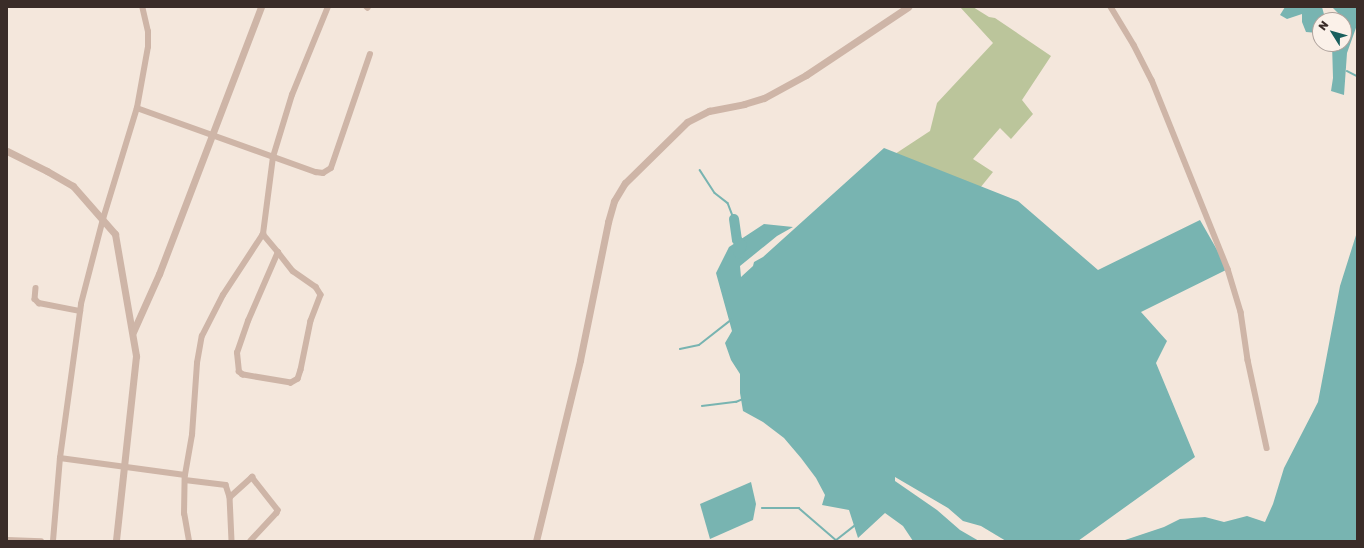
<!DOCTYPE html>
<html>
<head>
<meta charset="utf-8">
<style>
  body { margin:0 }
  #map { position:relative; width:1364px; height:548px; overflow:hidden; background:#f4e7dc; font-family:"Golos Text",sans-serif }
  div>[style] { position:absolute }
  .green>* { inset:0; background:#bbc59b }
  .water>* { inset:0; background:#78b4b1 }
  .stream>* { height:1.5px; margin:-0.75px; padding:0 0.75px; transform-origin:0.75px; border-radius:0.75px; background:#78b4b1 }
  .river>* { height:10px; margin:-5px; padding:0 5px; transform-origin:5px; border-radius:5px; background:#78b4b1 }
  .minor>* { height:5.5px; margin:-2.75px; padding:0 2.75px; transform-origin:2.75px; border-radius:2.75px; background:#ceb5a7 }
  .tertiary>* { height:7px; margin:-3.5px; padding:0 3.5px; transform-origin:3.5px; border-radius:3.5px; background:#ceb5a7 }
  span { translate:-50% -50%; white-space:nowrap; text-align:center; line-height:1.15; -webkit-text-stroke:4px #fbf1e9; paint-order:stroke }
  .frame { position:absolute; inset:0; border:8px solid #3a2c28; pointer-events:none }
  .north { position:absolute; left:1312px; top:12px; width:40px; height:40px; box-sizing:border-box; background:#fbf1e9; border:1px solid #aea29c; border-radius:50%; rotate:307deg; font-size:11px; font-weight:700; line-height:16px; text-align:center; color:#3a2c28 }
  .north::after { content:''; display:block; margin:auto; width:14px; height:18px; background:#195f5d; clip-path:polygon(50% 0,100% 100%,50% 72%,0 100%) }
</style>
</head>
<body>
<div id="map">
  <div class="green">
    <div style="clip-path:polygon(960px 7px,973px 7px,989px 17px,995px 18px,1051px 56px,1022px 100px,1033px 114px,1011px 139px,1000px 128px,973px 159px,993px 172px,980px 188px,895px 154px,930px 131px,937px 103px,993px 43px)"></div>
  </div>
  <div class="water">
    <div style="clip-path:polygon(1285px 7px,1322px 7px,1325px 18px,1320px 20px,1318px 33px,1306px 32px,1302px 22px,1302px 14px,1287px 19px,1280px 15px)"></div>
    <div style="clip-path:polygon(1332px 7px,1357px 7px,1357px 25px,1347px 53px,1344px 95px,1331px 91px,1333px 78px,1332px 44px,1344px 44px,1344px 20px,1337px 20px,1341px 16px)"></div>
    <div style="clip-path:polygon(884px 148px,1018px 201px,1098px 270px,1200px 220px,1228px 269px,1141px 312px,1167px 341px,1156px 363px,1195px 457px,1078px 541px,1006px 541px,981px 526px,963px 521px,948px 508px,895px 477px,895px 481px,937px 510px,960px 530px,979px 541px,913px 541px,903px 526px,885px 513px,858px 538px,849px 510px,822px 505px,825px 495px,816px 478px,801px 458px,784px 438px,763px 422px,743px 411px,740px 393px,740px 374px,731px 360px,725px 343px,732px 331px,716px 273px,729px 247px,764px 224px,793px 227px,777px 236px,740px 266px,741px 277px,753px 266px,754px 262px,763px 257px)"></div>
    <div style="clip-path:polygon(1357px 232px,1357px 541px,1122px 541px,1164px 527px,1180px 519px,1205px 517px,1224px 522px,1247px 516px,1265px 522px,1273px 504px,1284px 468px,1318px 402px,1340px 286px)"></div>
    <div style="clip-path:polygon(751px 482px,756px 504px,753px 520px,710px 539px,700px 504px)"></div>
  </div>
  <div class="stream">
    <div style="left:1347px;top:71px;width:11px;rotate:27deg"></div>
    <div style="left:700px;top:170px;width:27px;rotate:57deg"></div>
    <div style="left:715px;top:193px;width:16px;rotate:38deg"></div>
    <div style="left:728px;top:203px;width:17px;rotate:69deg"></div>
    <div style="left:680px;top:349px;width:19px;rotate:-12deg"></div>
    <div style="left:699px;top:345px;width:41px;rotate:-38deg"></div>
    <div style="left:702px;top:406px;width:34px;rotate:-7deg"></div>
    <div style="left:736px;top:402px;width:8px;rotate:-23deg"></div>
    <div style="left:762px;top:508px;width:37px"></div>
    <div style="left:799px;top:508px;width:49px;rotate:40.9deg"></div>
    <div style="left:835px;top:541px;width:28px;rotate:-38deg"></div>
  </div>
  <div class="river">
    <div style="left:734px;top:219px;width:21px;rotate:82deg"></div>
    <div style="left:737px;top:240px;width:7px;rotate:45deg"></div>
    <div style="left:742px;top:245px;width:9px;rotate:111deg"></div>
  </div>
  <div class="minor">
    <div style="left:367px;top:7px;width:1px;rotate:45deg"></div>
    <div style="left:1111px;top:7px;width:44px;rotate:58.8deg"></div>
    <div style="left:1134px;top:45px;width:39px;rotate:63deg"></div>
    <div style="left:1152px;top:80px;width:204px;rotate:68.1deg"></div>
    <div style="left:1228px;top:269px;width:45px;rotate:73.2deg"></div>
    <div style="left:1241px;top:312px;width:49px;rotate:81.7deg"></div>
    <div style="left:1248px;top:360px;width:90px;rotate:77.8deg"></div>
    <div style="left:137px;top:108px;width:190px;rotate:19.7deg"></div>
    <div style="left:316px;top:172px;width:7px;rotate:8deg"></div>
    <div style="left:323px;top:173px;width:9px;rotate:-32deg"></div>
    <div style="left:331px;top:168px;width:120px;rotate:-71.1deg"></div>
    <div style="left:263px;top:234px;width:23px;rotate:50deg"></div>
    <div style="left:278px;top:252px;width:24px;rotate:52deg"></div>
    <div style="left:293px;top:271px;width:28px;rotate:35deg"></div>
    <div style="left:316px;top:287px;width:9px;rotate:58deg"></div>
    <div style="left:321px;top:295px;width:28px;rotate:111deg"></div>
    <div style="left:311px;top:321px;width:50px;rotate:101.5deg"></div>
    <div style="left:301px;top:370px;width:9px;rotate:108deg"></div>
    <div style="left:298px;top:379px;width:8px;rotate:150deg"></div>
    <div style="left:291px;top:383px;width:49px;rotate:-170.5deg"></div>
    <div style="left:243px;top:375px;width:5px;rotate:-143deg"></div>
    <div style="left:239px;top:372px;width:19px;rotate:-96deg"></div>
    <div style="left:237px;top:353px;width:34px;rotate:-71deg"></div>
    <div style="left:248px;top:321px;width:75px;rotate:-66.5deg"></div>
    <div style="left:36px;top:288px;width:11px;rotate:95deg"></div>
    <div style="left:35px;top:299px;width:6px;rotate:45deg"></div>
    <div style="left:39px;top:303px;width:42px;rotate:11deg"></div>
    <div style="left:60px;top:458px;width:126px;rotate:7.7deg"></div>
    <div style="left:185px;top:480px;width:41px;rotate:7deg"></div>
    <div style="left:226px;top:485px;width:13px;rotate:72deg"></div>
    <div style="left:230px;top:497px;width:44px;rotate:87.4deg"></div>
    <div style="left:230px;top:497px;width:30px;rotate:-42deg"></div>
    <div style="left:252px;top:477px;width:42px;rotate:51.8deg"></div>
    <div style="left:278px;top:510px;width:3px;rotate:108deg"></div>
    <div style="left:277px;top:513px;width:38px;rotate:133deg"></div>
    <div style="left:7px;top:540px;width:34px;rotate:2deg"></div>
    <div style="left:53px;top:541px;width:83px;rotate:-85.2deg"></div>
    <div style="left:60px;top:458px;width:155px;rotate:-82.2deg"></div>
    <div style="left:81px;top:304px;width:88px;rotate:-75.5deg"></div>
    <div style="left:103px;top:219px;width:116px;rotate:-73deg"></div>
    <div style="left:137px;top:108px;width:62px;rotate:-79.8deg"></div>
    <div style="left:148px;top:47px;width:15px;rotate:-90deg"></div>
    <div style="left:148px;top:32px;width:26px;rotate:-103deg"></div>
    <div style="left:189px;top:541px;width:27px;rotate:-100deg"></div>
    <div style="left:184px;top:514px;width:39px;rotate:-89deg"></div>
    <div style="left:185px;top:475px;width:41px;rotate:-80.1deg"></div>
    <div style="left:192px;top:435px;width:72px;rotate:-86deg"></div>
    <div style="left:197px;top:363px;width:27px;rotate:-80deg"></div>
    <div style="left:202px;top:336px;width:46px;rotate:-62.9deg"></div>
    <div style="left:223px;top:295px;width:73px;rotate:-56.7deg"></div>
    <div style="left:263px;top:234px;width:78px;rotate:-82.6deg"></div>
    <div style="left:273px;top:157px;width:65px;rotate:-73deg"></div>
    <div style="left:292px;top:95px;width:95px;rotate:-67.8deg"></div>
  </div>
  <div class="tertiary">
    <div style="left:7px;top:151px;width:45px;rotate:26.6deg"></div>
    <div style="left:47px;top:171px;width:30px;rotate:30deg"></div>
    <div style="left:73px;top:186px;width:64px;rotate:48.8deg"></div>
    <div style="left:115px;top:234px;width:124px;rotate:80.2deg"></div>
    <div style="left:136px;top:356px;width:186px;rotate:96.2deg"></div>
    <div style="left:133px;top:332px;width:64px;rotate:-65.9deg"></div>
    <div style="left:159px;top:274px;width:286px;rotate:-69.1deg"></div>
    <div style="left:536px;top:541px;width:186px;rotate:-76.3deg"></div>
    <div style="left:580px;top:360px;width:141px;rotate:-78.5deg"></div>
    <div style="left:608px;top:222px;width:22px;rotate:-74deg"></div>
    <div style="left:614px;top:201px;width:21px;rotate:-59deg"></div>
    <div style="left:625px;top:183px;width:87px;rotate:-44.5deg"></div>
    <div style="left:687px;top:122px;width:25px;rotate:-27deg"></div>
    <div style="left:709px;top:111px;width:36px;rotate:-11deg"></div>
    <div style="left:744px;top:104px;width:21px;rotate:-17deg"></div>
    <div style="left:764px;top:98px;width:48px;rotate:-28.7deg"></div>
    <div style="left:806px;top:75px;width:123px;rotate:-33.7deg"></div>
  </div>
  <div class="frame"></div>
  <div class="north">N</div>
</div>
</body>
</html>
